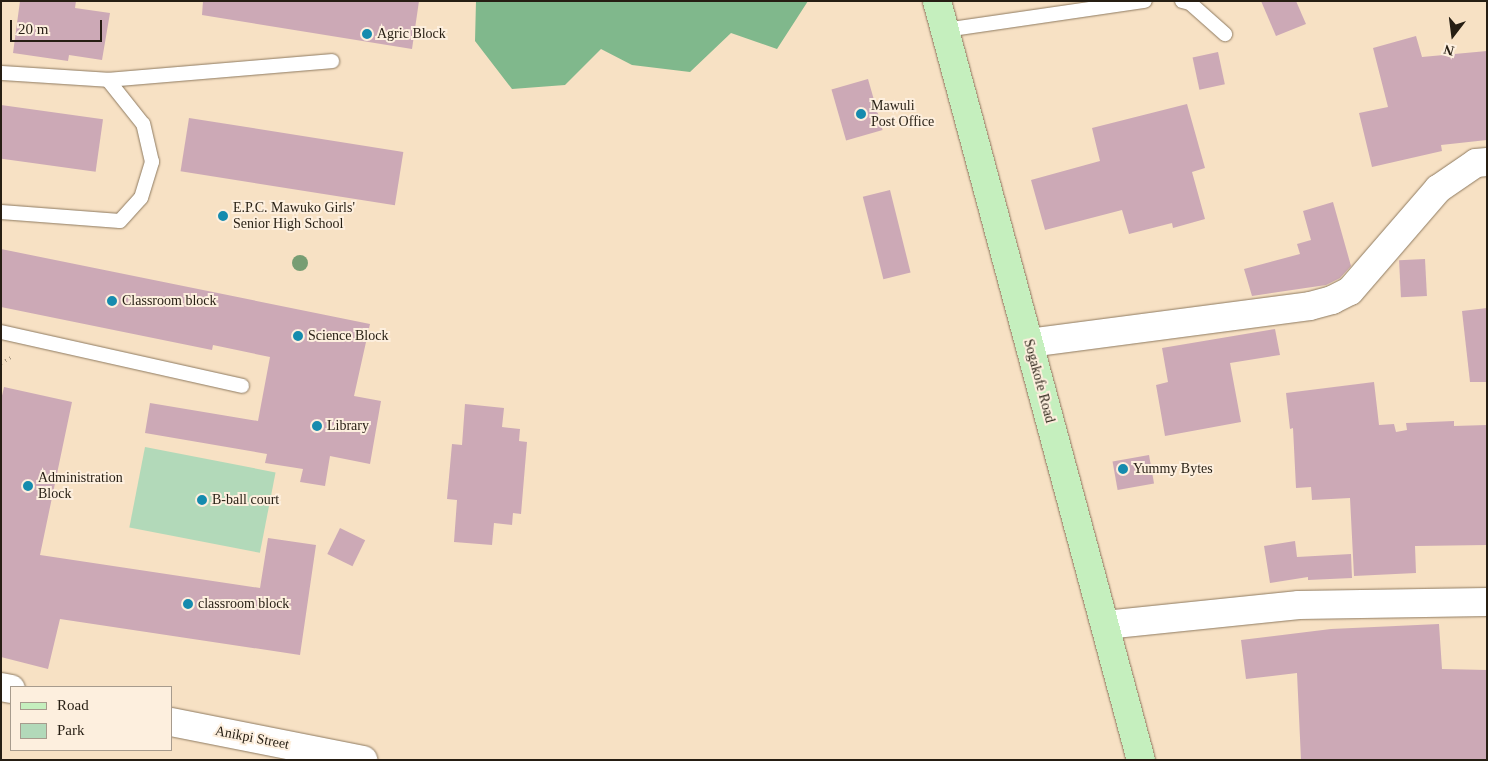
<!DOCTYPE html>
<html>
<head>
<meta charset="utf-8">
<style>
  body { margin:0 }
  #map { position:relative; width:1488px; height:761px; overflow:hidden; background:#f7e1c4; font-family:Georgia,serif }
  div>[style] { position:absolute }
  .green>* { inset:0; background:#b2d9b9; transform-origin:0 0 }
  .forest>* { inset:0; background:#80b88c }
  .building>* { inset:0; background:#cca9b6; transform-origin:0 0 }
  .path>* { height:3px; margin-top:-1.5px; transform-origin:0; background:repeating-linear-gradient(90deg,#a99882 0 1px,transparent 0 5px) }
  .roads { filter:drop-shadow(0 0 1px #8e7a60) drop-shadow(0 0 1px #8e7a60) }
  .service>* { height:14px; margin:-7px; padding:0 7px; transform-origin:7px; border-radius:7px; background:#fff }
  .minor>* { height:28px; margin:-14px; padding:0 14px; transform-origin:14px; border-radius:14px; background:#fff }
  .primary>* { height:28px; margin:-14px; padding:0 14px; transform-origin:14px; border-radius:14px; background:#c5efbe }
  .trees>* { width:16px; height:16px; margin:-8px; border-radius:50%; background:#779d73 }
  .dots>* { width:14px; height:14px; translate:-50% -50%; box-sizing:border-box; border:2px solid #fdefde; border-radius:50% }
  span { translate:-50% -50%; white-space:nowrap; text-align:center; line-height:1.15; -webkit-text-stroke:4px #fdefde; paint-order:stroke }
  .poi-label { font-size:14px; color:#261e13 }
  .left { translate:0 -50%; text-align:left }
  .street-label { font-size:14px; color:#261e13 }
  .frame { position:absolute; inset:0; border:2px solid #261e13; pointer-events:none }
  .legend { position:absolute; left:10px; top:686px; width:162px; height:65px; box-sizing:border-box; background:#fdefde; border:1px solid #a79b8d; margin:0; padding:6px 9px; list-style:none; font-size:15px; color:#261e13 }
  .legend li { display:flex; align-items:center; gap:10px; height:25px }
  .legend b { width:25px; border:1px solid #a79b8d }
  .north { position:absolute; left:1428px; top:10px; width:50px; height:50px; -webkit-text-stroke:4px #fdefde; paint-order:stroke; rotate:195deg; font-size:14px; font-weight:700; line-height:20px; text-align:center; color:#261e13 }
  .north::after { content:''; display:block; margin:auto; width:18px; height:22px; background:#261e13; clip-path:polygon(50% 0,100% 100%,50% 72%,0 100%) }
  .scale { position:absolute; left:10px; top:20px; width:92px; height:22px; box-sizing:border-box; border:2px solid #261e13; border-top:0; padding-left:6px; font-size:15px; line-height:18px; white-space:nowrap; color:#261e13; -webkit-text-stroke:4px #fdefde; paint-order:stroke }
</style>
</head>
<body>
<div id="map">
  <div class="green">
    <div style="left:145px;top:447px;width:133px;height:82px;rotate:11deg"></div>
  </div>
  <div class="forest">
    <div style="clip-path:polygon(476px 1px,808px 1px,777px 49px,731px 33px,690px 72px,632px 65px,601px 49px,565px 85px,512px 89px,475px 41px)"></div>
  </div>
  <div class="building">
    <div style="clip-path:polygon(20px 1px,76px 1px,75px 8px,110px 13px,102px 60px,69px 55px,68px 61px,13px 53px)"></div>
    <div style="clip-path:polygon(203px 1px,419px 1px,412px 49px,202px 15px)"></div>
    <div style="clip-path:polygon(1261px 1px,1296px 1px,1306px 24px,1276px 36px)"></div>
    <div style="clip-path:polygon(1416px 36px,1422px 57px,1487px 51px,1487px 140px,1441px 145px,1442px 151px,1372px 167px,1359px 113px,1388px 107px,1373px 48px)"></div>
    <div style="left:1218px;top:52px;width:33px;height:26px;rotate:78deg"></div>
    <div style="left:868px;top:79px;width:53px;height:38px;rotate:74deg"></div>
    <div style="clip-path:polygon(1187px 104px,1205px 168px,1192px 172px,1205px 219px,1173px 228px,1172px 223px,1129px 234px,1122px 210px,1045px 230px,1031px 180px,1100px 161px,1092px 128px)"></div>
    <div style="left:1px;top:105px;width:103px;height:53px;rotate:8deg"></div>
    <div style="left:189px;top:118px;width:217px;height:54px;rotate:9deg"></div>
    <div style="left:890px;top:190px;width:85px;height:28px;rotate:76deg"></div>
    <div style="clip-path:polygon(1333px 202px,1351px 266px,1340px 278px,1326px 285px,1252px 296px,1244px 269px,1300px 254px,1297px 244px,1311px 240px,1303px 211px)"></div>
    <div style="clip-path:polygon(1px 249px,370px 324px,354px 396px,381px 401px,370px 464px,330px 456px,325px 486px,300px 482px,303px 469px,265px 463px,267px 454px,145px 433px,150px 403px,258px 421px,270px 357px,213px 345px,212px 350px,1px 307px)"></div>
    <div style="left:1425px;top:259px;width:37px;height:26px;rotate:87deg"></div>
    <div style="clip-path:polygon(1487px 308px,1487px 382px,1470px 382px,1462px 311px)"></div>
    <div style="clip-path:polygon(1275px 329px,1280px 355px,1230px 363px,1241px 422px,1165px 436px,1156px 385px,1168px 382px,1162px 348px)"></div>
    <div style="clip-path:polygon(1374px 382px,1379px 425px,1394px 424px,1396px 432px,1407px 430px,1406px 423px,1454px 421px,1454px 426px,1487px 425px,1487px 545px,1415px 546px,1416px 573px,1354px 576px,1350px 498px,1312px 500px,1311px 487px,1296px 488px,1293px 428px,1290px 429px,1286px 393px)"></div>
    <div style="clip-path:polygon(4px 387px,72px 402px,40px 555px,260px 588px,268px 538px,316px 545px,300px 655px,60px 619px,48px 669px,1px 657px,1px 400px)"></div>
    <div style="clip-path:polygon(465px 404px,504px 408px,502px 427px,520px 429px,519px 441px,527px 442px,521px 514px,513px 513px,512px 525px,494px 523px,492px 545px,454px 542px,457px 500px,447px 499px,452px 444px,462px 445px)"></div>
    <div style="left:1149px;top:455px;width:29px;height:37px;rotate:80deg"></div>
    <div style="left:340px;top:528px;width:28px;height:29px;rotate:26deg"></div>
    <div style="clip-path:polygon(1295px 541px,1297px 557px,1351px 554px,1352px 578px,1308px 580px,1308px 577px,1270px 583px,1264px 546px)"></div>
    <div style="clip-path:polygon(1439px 624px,1442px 669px,1487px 670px,1487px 760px,1301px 760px,1297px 673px,1246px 679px,1241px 640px,1331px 629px)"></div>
  </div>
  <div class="path">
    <div style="left:1px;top:363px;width:12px;rotate:-31deg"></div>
  </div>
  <div class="roads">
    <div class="service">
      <div style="left:1182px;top:1px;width:8px;rotate:14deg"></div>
      <div style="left:1190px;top:3px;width:47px;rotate:41.5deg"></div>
      <div style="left:945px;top:30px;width:202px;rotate:-8.3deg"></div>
      <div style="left:1px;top:73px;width:107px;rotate:3.7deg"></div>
      <div style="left:1px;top:212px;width:119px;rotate:4.3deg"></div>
      <div style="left:120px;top:221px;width:31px;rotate:-48deg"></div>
      <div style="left:141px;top:198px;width:38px;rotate:-73deg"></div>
      <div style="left:152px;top:162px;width:39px;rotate:-103deg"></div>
      <div style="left:143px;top:124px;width:56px;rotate:-128.5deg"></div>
      <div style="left:108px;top:80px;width:225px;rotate:-4.8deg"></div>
      <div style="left:1px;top:332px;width:247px;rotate:12.6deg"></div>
    </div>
    <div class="minor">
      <div style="left:1029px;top:343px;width:283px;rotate:-7.5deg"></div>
      <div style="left:1310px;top:306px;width:23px;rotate:-15deg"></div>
      <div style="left:1332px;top:300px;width:20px;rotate:-27deg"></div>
      <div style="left:1350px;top:291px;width:135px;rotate:-49.2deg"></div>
      <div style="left:1438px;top:189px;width:46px;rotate:-34.4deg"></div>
      <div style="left:1476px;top:163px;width:11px;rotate:-5deg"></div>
      <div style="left:1105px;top:625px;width:195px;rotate:-5.9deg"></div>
      <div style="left:1299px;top:605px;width:188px;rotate:-0.9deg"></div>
      <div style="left:1px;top:687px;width:10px;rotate:11deg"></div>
      <div style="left:171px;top:722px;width:196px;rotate:11.2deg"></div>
    </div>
    <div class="primary">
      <div style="left:937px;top:1px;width:786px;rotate:74.96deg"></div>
    </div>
  </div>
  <div class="trees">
    <div style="left:300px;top:263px"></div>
  </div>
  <div class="dots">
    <div style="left:367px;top:34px;background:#158bae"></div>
    <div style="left:861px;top:114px;background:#158bae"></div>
    <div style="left:223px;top:216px;background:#158bae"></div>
    <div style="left:112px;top:301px;background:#158bae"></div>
    <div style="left:298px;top:336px;background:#158bae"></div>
    <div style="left:317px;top:426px;background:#158bae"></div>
    <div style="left:1123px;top:469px;background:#158bae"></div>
    <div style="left:28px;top:486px;background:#158bae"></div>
    <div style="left:202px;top:500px;background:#158bae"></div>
    <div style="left:188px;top:604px;background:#158bae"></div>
  </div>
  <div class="poi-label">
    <span class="left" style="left:377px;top:34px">Agric Block</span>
    <span class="left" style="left:871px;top:114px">Mawuli<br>Post Office</span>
    <span class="left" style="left:233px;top:216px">E.P.C. Mawuko Girls'<br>Senior High School</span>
    <span class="left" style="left:122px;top:301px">Classroom block</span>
    <span class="left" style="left:308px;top:336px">Science Block</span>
    <span class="left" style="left:327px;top:426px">Library</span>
    <span class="left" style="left:1133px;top:469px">Yummy Bytes</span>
    <span class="left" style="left:38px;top:486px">Administration<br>Block</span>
    <span class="left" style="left:212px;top:500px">B-ball court</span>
    <span class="left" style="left:198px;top:604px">classroom block</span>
  </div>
  <div class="street-label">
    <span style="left:1039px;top:381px;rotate:75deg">Sogakofe Road</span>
    <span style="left:252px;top:738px;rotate:11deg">Anikpi Street</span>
  </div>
  <div class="frame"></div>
  <ul class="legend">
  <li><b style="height:6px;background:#c5efbe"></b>Road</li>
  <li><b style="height:14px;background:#b2d9b9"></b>Park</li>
  </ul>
  <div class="north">N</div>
  <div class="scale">20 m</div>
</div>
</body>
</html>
